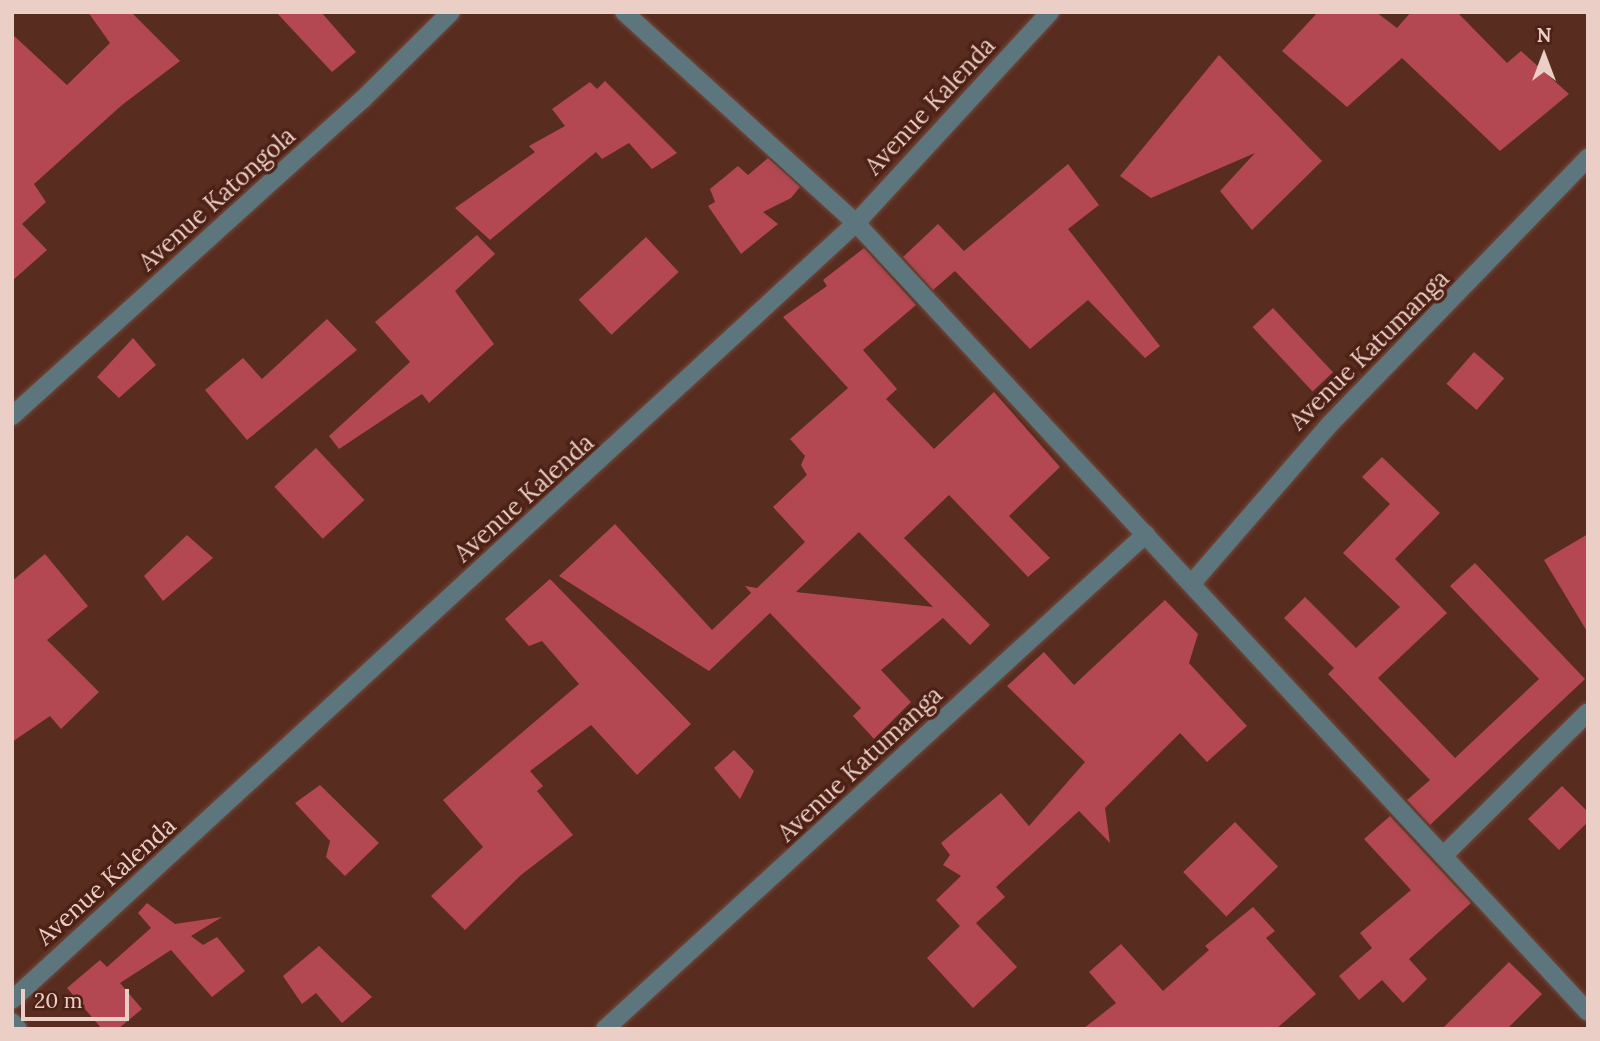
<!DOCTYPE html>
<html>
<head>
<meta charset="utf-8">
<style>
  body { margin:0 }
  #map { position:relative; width:1600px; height:1041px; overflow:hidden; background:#582c1f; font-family:Lora,serif }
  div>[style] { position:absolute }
  .building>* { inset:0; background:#b34852; transform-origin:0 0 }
  .roads { filter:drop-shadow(0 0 2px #72493d) drop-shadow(0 0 2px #72493d) }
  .minor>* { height:18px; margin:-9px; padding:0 9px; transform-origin:9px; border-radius:9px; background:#5d767d }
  span { translate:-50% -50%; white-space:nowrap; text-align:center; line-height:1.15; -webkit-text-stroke:7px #4d2115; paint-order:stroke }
  .street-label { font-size:24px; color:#ebcfc6 }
  .frame { position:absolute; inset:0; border:14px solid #ebcfc6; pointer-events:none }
  .north { position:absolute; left:1509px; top:21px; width:70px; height:70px; -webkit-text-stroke:5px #4d2115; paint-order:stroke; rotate:0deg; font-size:19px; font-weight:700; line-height:28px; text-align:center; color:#ebcfc6 }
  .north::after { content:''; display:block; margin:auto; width:24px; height:32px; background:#ebcfc6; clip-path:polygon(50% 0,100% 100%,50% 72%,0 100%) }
  .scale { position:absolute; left:21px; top:989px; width:108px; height:32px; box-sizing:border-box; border:4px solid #ebcfc6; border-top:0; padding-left:9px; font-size:21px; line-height:24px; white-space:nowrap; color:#ebcfc6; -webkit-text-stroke:5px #4d2115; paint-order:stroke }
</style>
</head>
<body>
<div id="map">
  <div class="building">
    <div style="clip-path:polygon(88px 12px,131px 12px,180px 61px,122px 105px,34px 184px,46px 202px,22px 224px,47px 250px,12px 281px,12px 34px,67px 85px,110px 43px)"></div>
    <div style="clip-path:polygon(276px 12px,321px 12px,356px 52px,332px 72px)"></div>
    <div style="clip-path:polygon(1318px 12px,1376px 12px,1397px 28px,1411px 12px,1457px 12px,1507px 63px,1521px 51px,1569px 94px,1500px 151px,1402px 58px,1347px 107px,1282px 51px)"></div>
    <div style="clip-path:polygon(1219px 55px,1322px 161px,1252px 230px,1220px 191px,1255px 153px,1151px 198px,1120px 176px)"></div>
    <div style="clip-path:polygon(605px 81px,677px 153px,652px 169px,629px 143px,602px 159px,596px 152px,490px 240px,455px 208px,535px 152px,529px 146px,565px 126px,552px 109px,590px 82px,597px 89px)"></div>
    <div style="clip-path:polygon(768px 158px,800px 187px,791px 198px,763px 212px,778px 224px,741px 254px,708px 206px,715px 202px,710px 189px,738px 166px,748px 175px)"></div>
    <div style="clip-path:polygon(1068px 164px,1099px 205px,1068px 229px,1160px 346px,1145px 358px,1088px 300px,1030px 349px,955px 271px,933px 290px,903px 257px,938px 224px,964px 251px)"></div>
    <div style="clip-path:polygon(477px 235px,495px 254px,455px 291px,494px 344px,429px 403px,422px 394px,339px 449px,329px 436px,410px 362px,375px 322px)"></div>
    <div style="left:646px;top:237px;width:48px;height:92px;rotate:47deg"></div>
    <div style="clip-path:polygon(evenodd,864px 248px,916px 305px,863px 350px,897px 389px,886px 399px,934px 449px,994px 392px,1060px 467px,1009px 516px,1050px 558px,1028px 577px,949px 495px,904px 538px,990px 625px,970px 645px,943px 618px,881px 670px,911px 702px,874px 739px,853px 716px,861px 708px,770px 613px,709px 671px,559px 576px,615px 524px,712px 630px,751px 593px,745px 586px,757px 588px,805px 542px,773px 507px,807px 475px,801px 465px,805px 456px,790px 439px,848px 388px,783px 317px,827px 286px,823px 280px,864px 248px,859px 532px,933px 607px,796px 592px,859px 532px)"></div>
    <div style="left:1273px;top:308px;width:88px;height:28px;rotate:47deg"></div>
    <div style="clip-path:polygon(327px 319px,357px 350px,247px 440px,205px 390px,243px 358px,262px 379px)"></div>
    <div style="clip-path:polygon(133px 338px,156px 365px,119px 398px,97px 377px)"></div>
    <div style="left:1474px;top:352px;width:40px;height:42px;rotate:41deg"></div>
    <div style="left:316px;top:448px;width:71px;height:57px;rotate:47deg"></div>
    <div style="clip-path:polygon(1382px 457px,1440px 513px,1395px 559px,1447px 613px,1378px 678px,1455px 758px,1539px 679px,1450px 586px,1475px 563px,1585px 679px,1430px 825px,1407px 800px,1430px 780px,1328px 674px,1334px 668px,1284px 618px,1305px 597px,1356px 648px,1400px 607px,1343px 553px,1390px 504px,1362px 477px)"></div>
    <div style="clip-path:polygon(1588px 534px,1588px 633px,1544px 560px)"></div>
    <div style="clip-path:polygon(187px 535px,213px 558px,163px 601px,144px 576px)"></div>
    <div style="clip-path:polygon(45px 554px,88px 606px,47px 640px,99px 692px,61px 729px,50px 716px,12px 742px,12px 581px)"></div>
    <div style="clip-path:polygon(550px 579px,691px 724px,637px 775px,591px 725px,530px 771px,543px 786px,537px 791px,573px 835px,521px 875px,465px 930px,431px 896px,483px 847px,443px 800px,579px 684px,542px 641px,529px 646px,505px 619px)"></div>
    <div style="clip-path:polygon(1165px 600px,1198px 634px,1189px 663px,1247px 726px,1207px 762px,1180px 733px,1105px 808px,1110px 843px,1079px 811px,996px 887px,1005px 897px,976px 923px,1017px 967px,973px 1008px,927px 958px,960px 926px,936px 900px,961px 876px,943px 865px,950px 855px,941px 843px,1001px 793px,1029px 826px,1085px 762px,1007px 686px,1044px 652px,1074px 685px)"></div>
    <div style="clip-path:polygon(734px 750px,754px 771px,740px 799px,714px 768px)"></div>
    <div style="clip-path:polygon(320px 785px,379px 843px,345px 876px,326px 857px,330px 841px,295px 803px)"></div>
    <div style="clip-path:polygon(1562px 786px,1588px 812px,1588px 822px,1559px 850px,1528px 819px)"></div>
    <div style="clip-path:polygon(1390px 816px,1471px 903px,1409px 959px,1427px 979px,1403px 1003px,1382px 980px,1359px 1000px,1339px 976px,1372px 948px,1360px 933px,1411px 890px,1364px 839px)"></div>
    <div style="left:1235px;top:822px;width:62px;height:72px;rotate:46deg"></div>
    <div style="clip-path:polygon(147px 903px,175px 924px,222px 917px,191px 936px,203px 945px,217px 937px,245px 971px,212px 997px,171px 950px,120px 983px,142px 1009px,118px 1029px,102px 1029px,67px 988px,100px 960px,107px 967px,151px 928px,138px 913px)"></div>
    <div style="clip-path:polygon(1253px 907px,1275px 931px,1266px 938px,1316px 994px,1276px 1029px,1083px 1029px,1116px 1003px,1089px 972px,1121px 944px,1163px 991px,1209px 950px,1205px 946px)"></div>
    <div style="clip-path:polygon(319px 946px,372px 997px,342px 1023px,316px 993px,302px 1004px,283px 976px)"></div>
    <div style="clip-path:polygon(1509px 962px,1542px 994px,1507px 1029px,1442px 1029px)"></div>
  </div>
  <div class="roads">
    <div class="minor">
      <div style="left:624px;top:12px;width:314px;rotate:42.3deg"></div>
      <div style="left:856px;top:223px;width:1076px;rotate:47.15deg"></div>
      <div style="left:12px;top:416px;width:472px;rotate:-42.1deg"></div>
      <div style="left:362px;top:100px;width:125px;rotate:-44.7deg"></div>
      <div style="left:1193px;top:582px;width:209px;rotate:-49.1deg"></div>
      <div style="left:1330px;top:424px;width:371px;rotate:-45.9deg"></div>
      <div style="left:1443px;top:856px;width:204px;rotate:-44.8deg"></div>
      <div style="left:12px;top:1000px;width:1147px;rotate:-42.63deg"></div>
      <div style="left:856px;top:223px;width:287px;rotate:-47.4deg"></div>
      <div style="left:12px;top:1022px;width:9px;rotate:49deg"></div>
      <div style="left:605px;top:1029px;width:733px;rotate:-42.46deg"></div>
    </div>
  </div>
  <div class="street-label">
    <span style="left:930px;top:106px;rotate:-47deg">Avenue Kalenda</span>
    <span style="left:217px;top:199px;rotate:-42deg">Avenue Katongola</span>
    <span style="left:1369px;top:350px;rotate:-45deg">Avenue Katumanga</span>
    <span style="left:524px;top:498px;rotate:-42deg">Avenue Kalenda</span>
    <span style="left:860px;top:764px;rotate:-43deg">Avenue Katumanga</span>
    <span style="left:106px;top:881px;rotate:-42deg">Avenue Kalenda</span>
  </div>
  <div class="frame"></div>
  <div class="north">N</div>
  <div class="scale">20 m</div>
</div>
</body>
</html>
